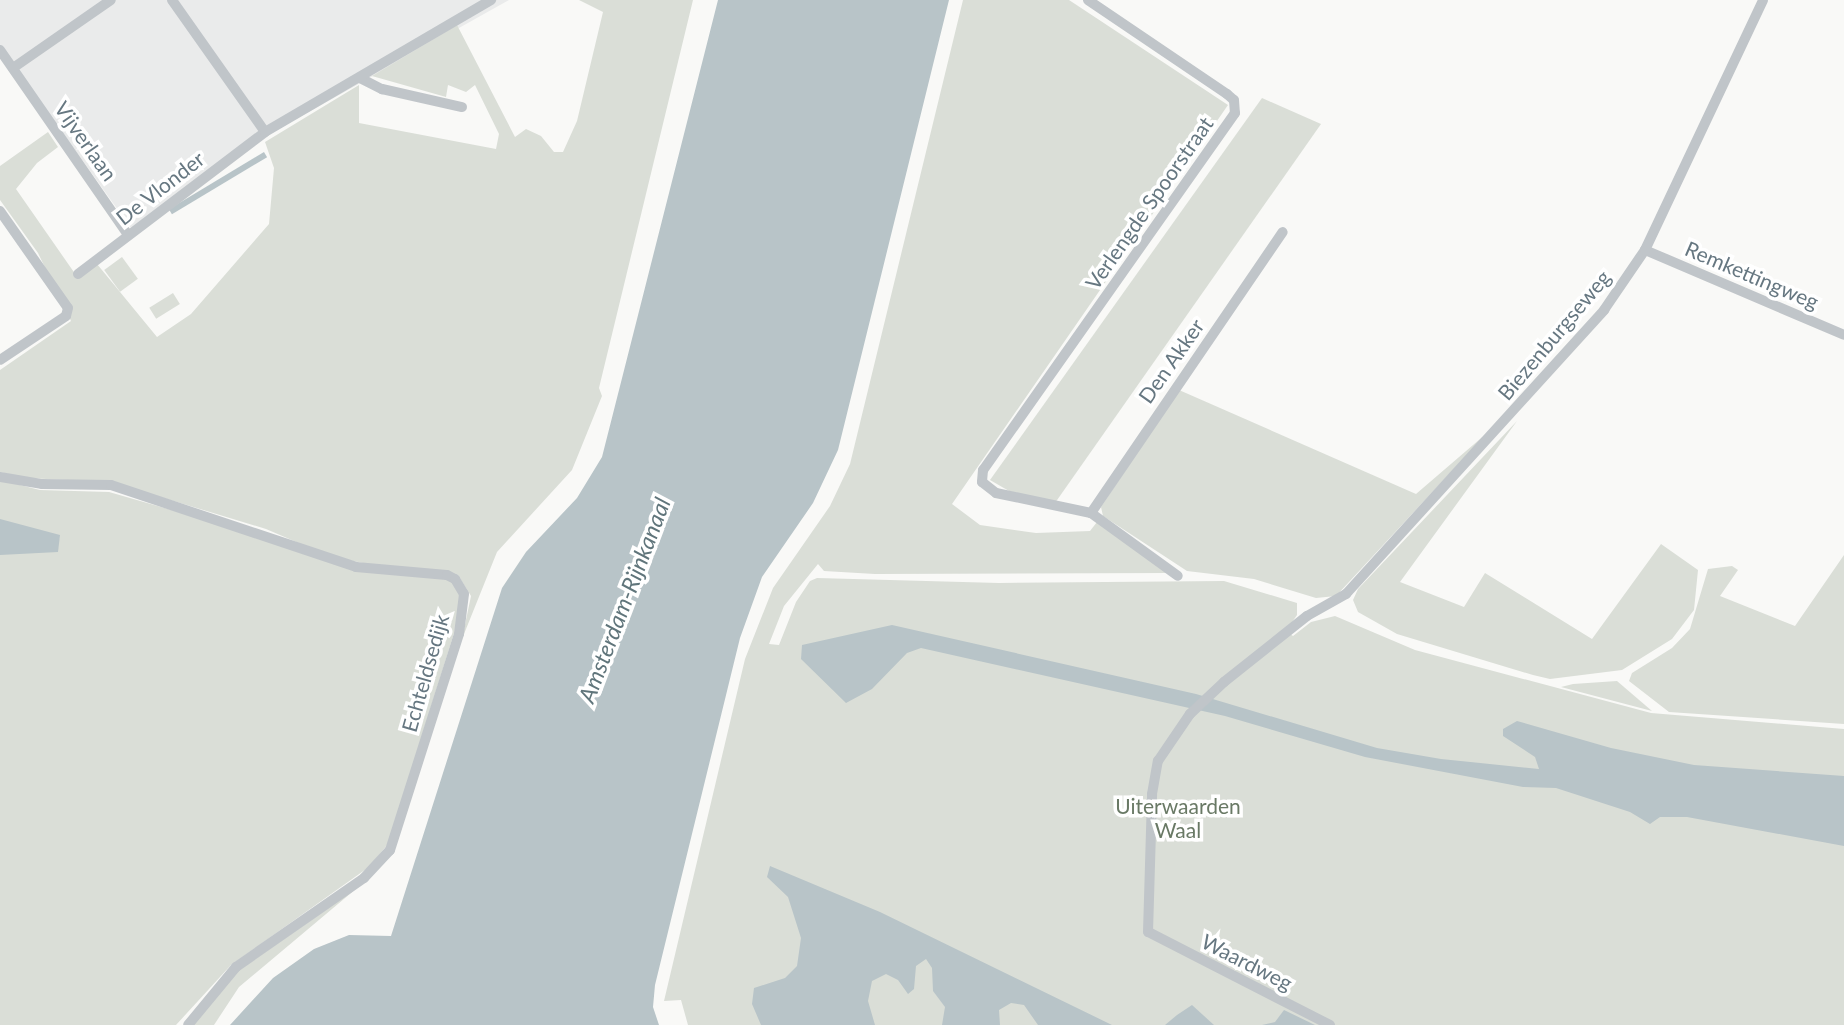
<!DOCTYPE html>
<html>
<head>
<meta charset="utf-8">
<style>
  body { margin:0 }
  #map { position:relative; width:1844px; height:1025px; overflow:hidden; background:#f9f9f7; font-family:Lato,sans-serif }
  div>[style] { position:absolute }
  .built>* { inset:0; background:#eaebeb }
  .green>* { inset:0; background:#daded7; transform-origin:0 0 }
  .water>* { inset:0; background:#b8c4c8; transform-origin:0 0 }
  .street>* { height:10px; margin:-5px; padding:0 5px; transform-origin:5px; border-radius:5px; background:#c0c5c9 }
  span { translate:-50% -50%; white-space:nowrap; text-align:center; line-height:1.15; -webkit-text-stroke:7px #fff; paint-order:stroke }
  .street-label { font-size:21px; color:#667781 }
  .park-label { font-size:21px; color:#697965 }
  .water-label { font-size:23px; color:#60757b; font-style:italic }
</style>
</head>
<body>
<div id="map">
  <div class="built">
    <div style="clip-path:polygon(0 0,509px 0,264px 137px,133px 231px,0 45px)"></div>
  </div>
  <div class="green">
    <div style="clip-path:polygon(579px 0,693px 0,599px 388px,602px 396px,572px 470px,497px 552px,462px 639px,471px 596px,458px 575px,382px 567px,329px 556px,266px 529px,111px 482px,25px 478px,0 472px,0 370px,71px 321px,38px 253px,0 200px,0 166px,48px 132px,58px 147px,37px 163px,16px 189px,78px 278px,97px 264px,157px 337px,191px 314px,269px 224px,274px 168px,265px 142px,359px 85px,359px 123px,496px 149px,499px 134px,475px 85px,466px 92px,448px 85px,446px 97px,372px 76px,457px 25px,515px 137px,526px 129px,541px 136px,554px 152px,563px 152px,577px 121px,603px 12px)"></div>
    <div style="clip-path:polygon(963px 0,1069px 0,1228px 105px,952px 504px,980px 525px,1036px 533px,1090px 531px,1097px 522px,1170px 573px,875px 574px,824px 571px,818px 564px,784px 606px,769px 644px,779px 645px,796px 602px,810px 581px,817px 578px,999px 583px,1224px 581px,1297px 603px,1297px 615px,1286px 631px,1293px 636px,1311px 622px,1335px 616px,1415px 650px,1651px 713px,1844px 729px,1844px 1025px,688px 1025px,681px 1000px,664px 1001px,745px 659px,773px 588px,830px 506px,850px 464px)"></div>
    <div style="clip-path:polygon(1262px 98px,1321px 124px,1055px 503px,1009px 491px,990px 480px)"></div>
    <div style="left:122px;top:257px;width:27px;height:22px;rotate:54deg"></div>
    <div style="left:173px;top:293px;width:13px;height:28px;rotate:58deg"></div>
    <div style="clip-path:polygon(1179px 390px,1416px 494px,1487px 433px,1336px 596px,1316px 598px,1254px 579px,1187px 571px,1103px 516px,1101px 507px)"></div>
    <div style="clip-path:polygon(1517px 421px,1400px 582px,1464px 607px,1485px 573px,1592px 639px,1661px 544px,1698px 570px,1694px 610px,1672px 639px,1622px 670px,1550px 679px,1533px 675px,1397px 634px,1358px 612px,1353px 600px,1358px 589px)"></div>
    <div style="clip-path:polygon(0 480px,40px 490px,109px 492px,255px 534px,311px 555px,450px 580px,459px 590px,461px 611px,388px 844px,369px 867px,231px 965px,176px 1025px,0 1025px)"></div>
    <div style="clip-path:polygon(1844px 555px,1844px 724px,1669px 712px,1629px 681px,1632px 673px,1672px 648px,1690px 629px,1708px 569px,1732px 566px,1738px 570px,1720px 596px,1795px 626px)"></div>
    <div style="clip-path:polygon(1617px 681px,1652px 711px,1561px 687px,1573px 684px)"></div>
    <div style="clip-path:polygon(357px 888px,239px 987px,214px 1025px,192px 1025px,228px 978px)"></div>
  </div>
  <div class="water">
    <div style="clip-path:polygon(718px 0,949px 0,838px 450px,813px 503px,762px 577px,740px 638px,655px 985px,653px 1007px,659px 1025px,230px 1025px,273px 978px,314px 949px,349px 935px,391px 936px,502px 588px,526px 552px,577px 498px,602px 457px)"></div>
    <div style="left:264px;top:152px;width:6px;height:111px;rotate:59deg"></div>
    <div style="clip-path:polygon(0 519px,60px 535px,58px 552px,0 555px)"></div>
    <div style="clip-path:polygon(892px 625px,1196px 694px,1377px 748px,1441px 759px,1539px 769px,1535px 757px,1503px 736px,1503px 729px,1517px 721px,1611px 748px,1694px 765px,1844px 776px,1844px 846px,1687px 817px,1660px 817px,1650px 824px,1630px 812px,1556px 788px,1523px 787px,1365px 757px,1225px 716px,921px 648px,907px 653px,872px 689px,846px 703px,801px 659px,802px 645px)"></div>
    <div style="clip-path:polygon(770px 866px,880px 912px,1112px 1025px,1038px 1025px,1024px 1005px,1011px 1003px,999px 1010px,1000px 1025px,942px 1025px,945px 1007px,933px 991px,932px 968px,926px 959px,916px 966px,914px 989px,908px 994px,898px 980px,886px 974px,872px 981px,868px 1001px,875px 1025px,761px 1025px,752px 1004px,754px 988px,785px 978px,797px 966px,801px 938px,788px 897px,767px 877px)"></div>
    <div style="clip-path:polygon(1192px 1005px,1214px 1025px,1165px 1025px,1177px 1015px)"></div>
    <div style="clip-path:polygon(1284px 1010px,1315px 1025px,1262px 1025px,1275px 1022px)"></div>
  </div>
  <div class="street">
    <div style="left:172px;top:0;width:161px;rotate:54.8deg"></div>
    <div style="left:1088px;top:0;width:168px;rotate:34.1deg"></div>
    <div style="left:1227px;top:94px;width:9px;rotate:41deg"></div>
    <div style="left:1234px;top:100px;width:13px;rotate:86deg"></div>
    <div style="left:1235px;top:113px;width:437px;rotate:125.2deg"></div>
    <div style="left:983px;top:470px;width:12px;rotate:95deg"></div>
    <div style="left:982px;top:482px;width:18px;rotate:38deg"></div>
    <div style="left:996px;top:493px;width:97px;rotate:11.9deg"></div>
    <div style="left:1091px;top:513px;width:107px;rotate:35.9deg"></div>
    <div style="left:0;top:50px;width:225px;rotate:55.3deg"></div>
    <div style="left:13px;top:68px;width:119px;rotate:-34.8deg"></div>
    <div style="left:360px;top:78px;width:25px;rotate:27deg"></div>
    <div style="left:382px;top:89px;width:82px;rotate:12.7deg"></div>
    <div style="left:0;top:211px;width:118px;rotate:55deg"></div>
    <div style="left:68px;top:308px;width:8px;rotate:104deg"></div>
    <div style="left:66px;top:316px;width:79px;rotate:146.3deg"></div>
    <div style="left:1645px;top:250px;width:216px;rotate:23.1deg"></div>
    <div style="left:78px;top:274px;width:235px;rotate:-37.2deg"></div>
    <div style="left:265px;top:132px;width:262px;rotate:-30.3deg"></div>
    <div style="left:0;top:477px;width:43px;rotate:9.5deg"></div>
    <div style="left:42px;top:484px;width:69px;rotate:0.8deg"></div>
    <div style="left:111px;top:485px;width:258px;rotate:18.5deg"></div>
    <div style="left:356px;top:567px;width:91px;rotate:5deg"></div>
    <div style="left:447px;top:575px;width:9px;rotate:27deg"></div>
    <div style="left:455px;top:579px;width:17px;rotate:59deg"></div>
    <div style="left:464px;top:594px;width:40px;rotate:97.1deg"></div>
    <div style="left:459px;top:634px;width:227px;rotate:107.7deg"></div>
    <div style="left:390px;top:850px;width:38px;rotate:133deg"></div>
    <div style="left:364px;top:878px;width:156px;rotate:145.2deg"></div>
    <div style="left:236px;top:967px;width:75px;rotate:129.6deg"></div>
    <div style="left:1091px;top:513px;width:340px;rotate:-55.7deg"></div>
    <div style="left:1330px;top:1025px;width:204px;rotate:-152.9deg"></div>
    <div style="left:1148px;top:932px;width:138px;rotate:-88.3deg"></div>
    <div style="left:1152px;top:794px;width:34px;rotate:-80deg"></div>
    <div style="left:1158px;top:761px;width:57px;rotate:-55.8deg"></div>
    <div style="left:1190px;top:714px;width:47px;rotate:-43.3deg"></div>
    <div style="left:1224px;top:682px;width:106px;rotate:-38.5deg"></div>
    <div style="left:1307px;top:616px;width:45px;rotate:-29.4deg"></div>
    <div style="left:1346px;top:594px;width:384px;rotate:-47.7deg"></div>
    <div style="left:1604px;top:310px;width:73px;rotate:-55.7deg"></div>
    <div style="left:1645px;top:250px;width:276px;rotate:-64.7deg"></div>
  </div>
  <div class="street-label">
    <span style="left:86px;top:141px;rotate:55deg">Vijverlaan</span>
    <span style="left:160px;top:188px;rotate:-38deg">De Vlonder</span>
    <span style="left:1149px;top:203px;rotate:-55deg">Verlengde Spoorstraat</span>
    <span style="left:1752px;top:275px;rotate:23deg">Remkettingweg</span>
    <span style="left:1554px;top:335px;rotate:-50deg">Biezenburgseweg</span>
    <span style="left:1171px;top:361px;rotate:-55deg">Den Akker</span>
    <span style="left:425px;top:673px;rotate:-74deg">Echteldsedijk</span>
    <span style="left:1247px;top:962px;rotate:27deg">Waardweg</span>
  </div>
  <div class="park-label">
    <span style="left:1178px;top:818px">Uiterwaarden<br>Waal</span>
  </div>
  <div class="water-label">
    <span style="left:624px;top:600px;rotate:-69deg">Amsterdam-Rijnkanaal</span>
  </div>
</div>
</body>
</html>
